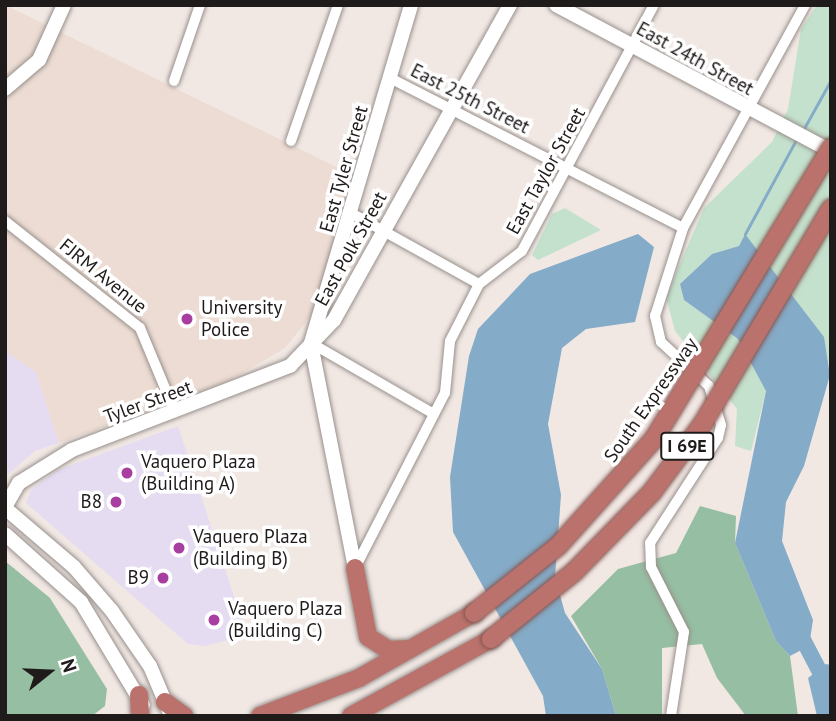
<!DOCTYPE html>
<html>
<head>
<meta charset="utf-8">
<style>
  body { margin:0 }
  #map { position:relative; width:836px; height:721px; overflow:hidden; background:#f1e8e4; font-family:"PT Sans",sans-serif }
  div>[style] { position:absolute }
  .commercial>* { inset:0; background:#e5dcf1 }
  .built>* { inset:0; background:#ecdcd3 }
  .green>* { inset:0; background:#c3e1cc }
  .forest>* { inset:0; background:#96bea2 }
  .water>* { inset:0; background:#84abc7 }
  .stream>* { height:2.5px; margin:-1.25px; padding:0 1.25px; transform-origin:1.25px; border-radius:1.25px; background:#84abc7 }
  .river>* { height:16px; margin:-8px; padding:0 8px; transform-origin:8px; border-radius:8px; background:#84abc7 }
  .roads { filter:drop-shadow(0 0 2px #98908c) drop-shadow(0 0 2px #98908c) }
  .street>* { height:10px; margin:-5px; padding:0 5px; transform-origin:5px; border-radius:5px; background:#fff }
  .secondary>* { height:14px; margin:-7px; padding:0 7px; transform-origin:7px; border-radius:7px; background:#fff }
  .highway>* { height:18px; margin:-9px; padding:0 9px; transform-origin:9px; border-radius:9px; background:#bb726c }
  .bridges { filter:drop-shadow(0 0 2px #84544f) drop-shadow(0 0 2px #84544f) }
  .highway-bridge>* { height:18px; margin:-9px; padding:0 9px; transform-origin:9px; border-radius:9px; background:#bb726c }
  .dots>* { width:19px; height:19px; translate:-50% -50%; box-sizing:border-box; border:4px solid #fff; border-radius:50% }
  span { translate:-50% -50%; white-space:nowrap; text-align:center; line-height:1.15; -webkit-text-stroke:7px #fff; paint-order:stroke }
  .shield-label span { padding:2px 5px; background:#fff; border:2px solid; border-radius:5px; -webkit-text-stroke-width:0 }
  .shield-label { font-size:18px; color:#1f1b1a; font-weight:700 }
  .street-label { font-size:19px; color:#1f1b1a }
  .poi-label { font-size:19px; color:#1f1b1a }
  .left { translate:0 -50%; text-align:left }
  .right { translate:-100% -50%; text-align:right }
  .frame { position:absolute; inset:0; border:7px solid #1f1b1a; pointer-events:none }
  .north { position:absolute; left:14px; top:637px; width:70px; height:70px; -webkit-text-stroke:5px #fff; paint-order:stroke; rotate:72deg; font-size:19px; font-weight:700; line-height:28px; text-align:center; color:#1f1b1a }
  .north::after { content:''; display:block; margin:auto; width:24px; height:32px; background:#1f1b1a; clip-path:polygon(50% 0,100% 100%,50% 72%,0 100%) }
</style>
</head>
<body>
<div id="map">
  <div class="commercial">
    <div style="clip-path:polygon(6px 350px,36px 372px,59px 443px,35px 451px,5px 477px)"></div>
    <div style="clip-path:polygon(178px 426px,247px 636px,204px 646px,188px 644px,26px 503px,31px 490px,57px 470px)"></div>
  </div>
  <div class="built">
    <div style="clip-path:polygon(5px 5px,357px 177px,316px 309px,285px 348px,227px 382px,59px 443px,36px 372px,5px 351px)"></div>
  </div>
  <div class="green">
    <div style="clip-path:polygon(817px 5px,831px 5px,831px 373px,823px 337px,744px 235px,740px 246px,712px 254px,680px 284px,684px 300px,738px 339px,761px 373px,766px 391px,751px 451px,735px 446px,737px 409px,675px 331px,666px 297px,704px 208px,772px 142px,788px 109px,801px 29px)"></div>
    <div style="clip-path:polygon(565px 208px,601px 230px,538px 260px,532px 255px,552px 214px)"></div>
  </div>
  <div class="forest">
    <div style="clip-path:polygon(700px 506px,736px 516px,735px 543px,776px 641px,790px 656px,798px 716px,746px 716px,717px 678px,702px 644px,662px 648px,662px 716px,616px 716px,602px 669px,571px 616px,618px 569px,676px 553px)"></div>
    <div style="clip-path:polygon(5px 561px,50px 598px,107px 689px,105px 706px,92px 716px,5px 716px)"></div>
  </div>
  <div class="water">
    <div style="clip-path:polygon(638px 234px,654px 247px,635px 322px,586px 329px,562px 348px,548px 424px,561px 495px,555px 577px,565px 613px,602px 669px,616px 716px,546px 716px,543px 696px,453px 532px,450px 477px,469px 356px,478px 329px,530px 274px)"></div>
    <div style="clip-path:polygon(745px 234px,824px 337px,830px 375px,804px 466px,786px 502px,782px 541px,813px 620px,809px 646px,790px 656px,776px 641px,735px 543px,766px 391px,738px 339px,684px 300px,680px 284px,712px 254px,739px 246px)"></div>
    <div style="clip-path:polygon(826px 664px,831px 665px,831px 716px,817px 716px,808px 678px)"></div>
  </div>
  <div class="stream">
    <div style="left:802px;top:132px;width:60px;rotate:-60.9deg"></div>
    <div style="left:745px;top:234px;width:107px;rotate:-61.5deg"></div>
  </div>
  <div class="river">
    <div style="left:798px;top:630px;width:71px;rotate:62.4deg"></div>
  </div>
  <div class="roads">
    <div class="street">
      <div style="left:390px;top:78px;width:329px;rotate:27.1deg"></div>
      <div style="left:174px;top:81px;width:80px;rotate:-71.1deg"></div>
      <div style="left:291px;top:141px;width:144px;rotate:-70.9deg"></div>
      <div style="left:353px;top:214px;width:144px;rotate:29.1deg"></div>
      <div style="left:5px;top:221px;width:172px;rotate:38.4deg"></div>
      <div style="left:140px;top:328px;width:91px;rotate:67.4deg"></div>
      <div style="left:311px;top:343px;width:142px;rotate:30deg"></div>
      <div style="left:355px;top:568px;width:197px;rotate:-62.8deg"></div>
      <div style="left:445px;top:393px;width:52px;rotate:-84.5deg"></div>
      <div style="left:450px;top:341px;width:64px;rotate:-63deg"></div>
      <div style="left:479px;top:284px;width:54px;rotate:-37.5deg"></div>
      <div style="left:522px;top:251px;width:279px;rotate:-61.8deg"></div>
      <div style="left:671px;top:716px;width:85px;rotate:-81.2deg"></div>
      <div style="left:684px;top:632px;width:73px;rotate:-116.9deg"></div>
      <div style="left:651px;top:567px;width:24px;rotate:-92deg"></div>
      <div style="left:650px;top:543px;width:125px;rotate:-57.1deg"></div>
      <div style="left:718px;top:438px;width:13px;rotate:-77deg"></div>
      <div style="left:721px;top:425px;width:41px;rotate:-107.1deg"></div>
      <div style="left:709px;top:386px;width:65px;rotate:-137.5deg"></div>
      <div style="left:661px;top:342px;width:27px;rotate:-103deg"></div>
      <div style="left:655px;top:316px;width:92px;rotate:-72.3deg"></div>
      <div style="left:683px;top:228px;width:254px;rotate:-61.3deg"></div>
    </div>
    <div class="secondary">
      <div style="left:556px;top:5px;width:311px;rotate:28deg"></div>
      <div style="left:5px;top:89px;width:45px;rotate:-40.5deg"></div>
      <div style="left:39px;top:60px;width:60px;rotate:-65.6deg"></div>
      <div style="left:5px;top:507px;width:28px;rotate:-60deg"></div>
      <div style="left:19px;top:483px;width:62px;rotate:-31.9deg"></div>
      <div style="left:72px;top:450px;width:234px;rotate:-21.1deg"></div>
      <div style="left:290px;top:366px;width:64px;rotate:-46.3deg"></div>
      <div style="left:334px;top:320px;width:361px;rotate:-60.8deg"></div>
      <div style="left:5px;top:508px;width:91px;rotate:40.5deg"></div>
      <div style="left:74px;top:567px;width:58px;rotate:49.2deg"></div>
      <div style="left:112px;top:611px;width:67px;rotate:55.4deg"></div>
      <div style="left:150px;top:666px;width:49px;rotate:67.1deg"></div>
      <div style="left:5px;top:534px;width:102px;rotate:41.8deg"></div>
      <div style="left:81px;top:602px;width:120px;rotate:59deg"></div>
      <div style="left:355px;top:568px;width:229px;rotate:-101.1deg"></div>
      <div style="left:311px;top:343px;width:352px;rotate:-73.5deg"></div>
    </div>
    <div class="highway">
      <div style="left:355px;top:568px;width:70px;rotate:79.3deg"></div>
      <div style="left:368px;top:637px;width:25px;rotate:32deg"></div>
      <div style="left:389px;top:650px;width:21px;rotate:-3deg"></div>
      <div style="left:139px;top:695px;width:21px;rotate:87deg"></div>
      <div style="left:165px;top:702px;width:24px;rotate:36deg"></div>
      <div style="left:260px;top:716px;width:106px;rotate:-21deg"></div>
      <div style="left:359px;top:678px;width:132px;rotate:-29.5deg"></div>
      <div style="left:351px;top:716px;width:160px;rotate:-28.8deg"></div>
    </div>
  </div>
  <div class="bridges">
    <div class="highway-bridge">
      <div style="left:474px;top:613px;width:107px;rotate:-38.6deg"></div>
      <div style="left:558px;top:546px;width:144px;rotate:-48.1deg"></div>
      <div style="left:654px;top:439px;width:341px;rotate:-58.7deg"></div>
      <div style="left:491px;top:639px;width:107px;rotate:-38.9deg"></div>
      <div style="left:574px;top:572px;width:112px;rotate:-45.7deg"></div>
      <div style="left:652px;top:492px;width:84px;rotate:-53.3deg"></div>
      <div style="left:702px;top:425px;width:252px;rotate:-59.2deg"></div>
    </div>
  </div>
  <div class="dots">
    <div style="left:187px;top:319px;background:#a73ea0"></div>
    <div style="left:127px;top:473px;background:#a73ea0"></div>
    <div style="left:116px;top:502px;background:#a73ea0"></div>
    <div style="left:179px;top:548px;background:#a73ea0"></div>
    <div style="left:163px;top:578px;background:#a73ea0"></div>
    <div style="left:214px;top:620px;background:#a73ea0"></div>
  </div>
  <div class="shield-label">
    <span style="left:687px;top:446px">I 69E</span>
  </div>
  <div class="street-label">
    <span style="left:695px;top:59px;rotate:29deg">East 24th Street</span>
    <span style="left:470px;top:99px;rotate:27deg">East 25th Street</span>
    <span style="left:344px;top:169px;rotate:-74deg">East Tyler Street</span>
    <span style="left:546px;top:171px;rotate:-61deg">East Taylor Street</span>
    <span style="left:351px;top:249px;rotate:-61deg">East Polk Street</span>
    <span style="left:103px;top:276px;rotate:39deg">FJRM Avenue</span>
    <span style="left:651px;top:400px;rotate:-55deg">South Expressway</span>
    <span style="left:148px;top:402px;rotate:-20deg">Tyler Street</span>
  </div>
  <div class="poi-label">
    <span class="left" style="left:201px;top:319px">University<br>Police</span>
    <span class="left" style="left:141px;top:473px">Vaquero Plaza<br>(Building A)</span>
    <span class="right" style="left:102px;top:502px">B8</span>
    <span class="left" style="left:193px;top:548px">Vaquero Plaza<br>(Building B)</span>
    <span class="right" style="left:149px;top:578px">B9</span>
    <span class="left" style="left:228px;top:620px">Vaquero Plaza<br>(Building C)</span>
  </div>
  <div class="frame"></div>
  <div class="north">N</div>
</div>
</body>
</html>
